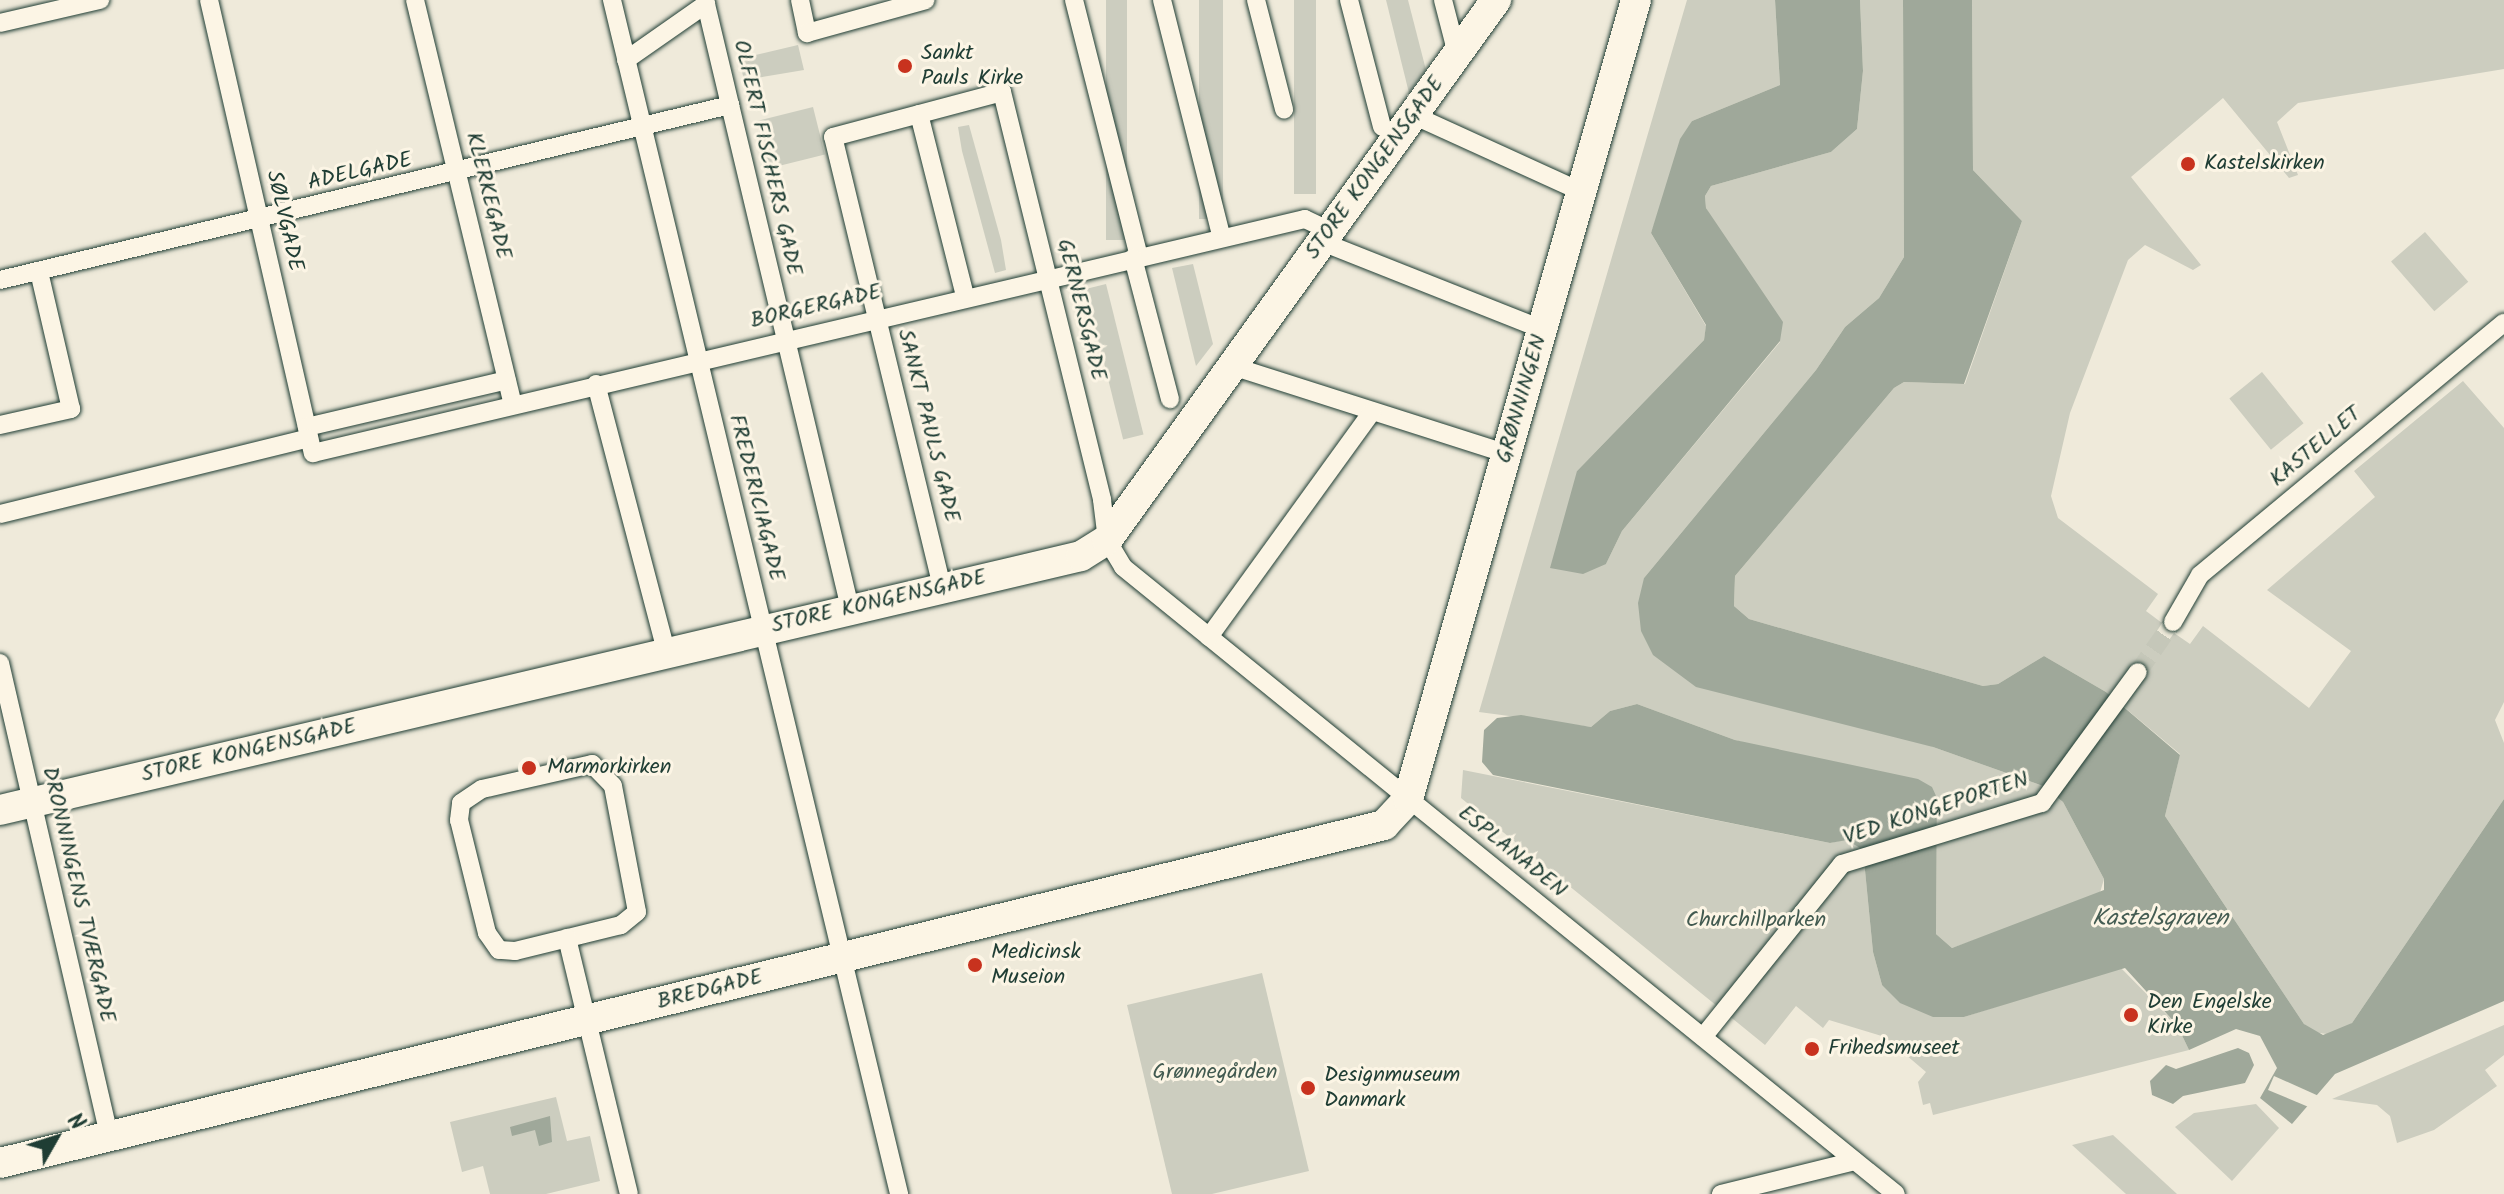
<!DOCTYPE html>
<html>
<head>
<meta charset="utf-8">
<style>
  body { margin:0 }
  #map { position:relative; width:2504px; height:1194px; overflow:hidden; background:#efeada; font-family:Kalam,sans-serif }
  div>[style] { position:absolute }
  .green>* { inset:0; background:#cccdbf; transform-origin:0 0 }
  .water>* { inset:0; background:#9fa89a }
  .pier>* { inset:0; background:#efeada }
  .minor-tunnel>* { height:18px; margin-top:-9px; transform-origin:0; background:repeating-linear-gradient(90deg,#c5c7b9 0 18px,transparent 0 27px) }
  .roads { filter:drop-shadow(0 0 2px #1f3d34) drop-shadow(0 0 2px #1f3d34) }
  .minor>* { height:18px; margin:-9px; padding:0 9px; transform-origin:9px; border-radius:9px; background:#fcf5e5 }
  .primary>* { height:30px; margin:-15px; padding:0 15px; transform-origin:15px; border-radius:15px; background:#fcf5e5 }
  .dots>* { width:22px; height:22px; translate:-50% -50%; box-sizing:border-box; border:4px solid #fcf5e5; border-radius:50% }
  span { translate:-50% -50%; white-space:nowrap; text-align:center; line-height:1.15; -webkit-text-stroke:6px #fcf5e5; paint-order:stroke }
  .poi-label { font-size:22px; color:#1f3d34 }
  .left { translate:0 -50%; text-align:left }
  .street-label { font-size:22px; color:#1f3d34 }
  .park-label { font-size:22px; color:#425a50 }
  .water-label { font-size:24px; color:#455d53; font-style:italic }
  .north { position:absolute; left:16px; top:1098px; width:80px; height:80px; -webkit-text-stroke:6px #fcf5e5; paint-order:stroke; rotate:51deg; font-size:22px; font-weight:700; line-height:32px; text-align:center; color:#1f3d34 }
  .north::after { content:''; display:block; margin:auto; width:28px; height:36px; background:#1f3d34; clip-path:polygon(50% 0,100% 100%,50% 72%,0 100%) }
</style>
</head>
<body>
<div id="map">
  <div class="green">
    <div style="left:1106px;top:0;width:21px;height:240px"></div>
    <div style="left:1199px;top:0;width:24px;height:219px"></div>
    <div style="left:1294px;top:0;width:22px;height:194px"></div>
    <div style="clip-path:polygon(1386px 0,1408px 0,1426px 70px,1409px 93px)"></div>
    <div style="clip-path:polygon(1687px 0,1775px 0,1780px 85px,1692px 121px,1651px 233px,1706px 326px,1704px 340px,1577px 471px,1606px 564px,1622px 531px,1780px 342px,1706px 208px,1705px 196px,1711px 186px,1831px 152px,1857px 129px,1863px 71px,1860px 0,1903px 0,1904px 257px,1879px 298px,1845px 327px,1816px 370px,1644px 578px,1933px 747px,2043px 786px,2063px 802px,2104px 879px,2099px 896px,1952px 948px,1936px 934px,1937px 798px,1735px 740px,1637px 704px,1610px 711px,1591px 727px,1479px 712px)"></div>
    <div style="clip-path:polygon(1972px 0,2504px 0,2504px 69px,2298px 103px,2277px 122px,2298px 175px,2289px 178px,2223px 98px,2131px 177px,2201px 265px,2193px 270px,2145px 245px,2128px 260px,2070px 413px,2051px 496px,2058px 518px,2158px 594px,2146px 611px,2162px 623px,2157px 631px,2169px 640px,2174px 633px,2190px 644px,2203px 626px,2309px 708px,2351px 651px,2267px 590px,2375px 497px,2354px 471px,2463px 381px,2504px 428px,2504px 702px,2495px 720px,2504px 743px,2504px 799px,2352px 1023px,2334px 1035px,2312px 1032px,2304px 1024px,2165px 816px,2180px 754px,2106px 692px,2044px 656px,1998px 684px,1983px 686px,1749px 619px,1734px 606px,1735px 576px,1894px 388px,1904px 382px,1965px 384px,2022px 221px,1973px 170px)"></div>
    <div style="clip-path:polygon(798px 45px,804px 70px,744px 80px,739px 59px)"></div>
    <div style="left:813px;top:107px;width:49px;height:58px;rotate:76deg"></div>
    <div style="clip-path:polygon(969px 125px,1001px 240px,1006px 270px,995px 273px,962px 151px,958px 127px)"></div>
    <div style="left:2425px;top:232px;width:66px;height:45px;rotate:49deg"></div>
    <div style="clip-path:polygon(1193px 264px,1213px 344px,1196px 366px,1172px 268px)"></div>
    <div style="left:1106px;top:284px;width:155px;height:21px;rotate:76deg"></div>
    <div style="left:2262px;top:372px;width:66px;height:42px;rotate:51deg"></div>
    <div style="clip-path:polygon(1463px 770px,1830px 843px,1847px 839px,1863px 850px,1873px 952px,1882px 985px,1964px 1017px,2120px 967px,2177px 1025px,2189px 1050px,1933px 1115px,1930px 1103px,1923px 1105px,1918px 1082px,1926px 1072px,1885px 1037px,1829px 1020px,1823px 1028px,1796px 1006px,1765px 1045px,1461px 798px)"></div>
    <div style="clip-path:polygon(1262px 973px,1309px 1171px,1212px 1194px,1172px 1194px,1127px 1005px)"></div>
    <div style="clip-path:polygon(2504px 1025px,2504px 1055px,2485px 1070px,2497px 1086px,2434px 1130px,2397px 1143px,2390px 1116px,2377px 1105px,2332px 1099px)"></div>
    <div style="clip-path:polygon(556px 1097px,567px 1141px,590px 1136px,600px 1181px,546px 1194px,490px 1194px,483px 1166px,462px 1172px,450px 1122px)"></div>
    <div style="clip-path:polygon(2256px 1104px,2279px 1128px,2232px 1181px,2175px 1127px,2194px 1113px)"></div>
    <div style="clip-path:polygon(2113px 1135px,2177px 1194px,2126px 1194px,2072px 1145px)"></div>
  </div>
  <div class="water">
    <div style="clip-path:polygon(1775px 0,1860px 0,1863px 71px,1857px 129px,1831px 152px,1711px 186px,1705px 196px,1706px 208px,1783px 322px,1780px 341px,1622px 531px,1606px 564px,1583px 574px,1550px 568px,1577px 471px,1704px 340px,1706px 325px,1651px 233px,1680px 139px,1692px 121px,1780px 85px)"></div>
    <div style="clip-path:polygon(1903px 0,1972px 0,1973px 170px,2022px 221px,1964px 384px,1904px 382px,1894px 388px,1735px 576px,1734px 606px,1749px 619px,1983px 686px,1998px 684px,2044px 656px,2106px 692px,2180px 755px,2165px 816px,2304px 1024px,2323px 1035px,2352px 1023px,2504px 799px,2504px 1001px,2335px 1074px,2292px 1124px,2260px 1098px,2277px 1068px,2260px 1036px,2236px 1029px,2189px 1050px,2177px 1025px,2125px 968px,1964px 1017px,1933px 1017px,1900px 1003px,1882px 985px,1873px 952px,1863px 850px,1847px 840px,1830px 843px,1493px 775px,1482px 762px,1484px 730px,1497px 718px,1521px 715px,1591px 727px,1610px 711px,1637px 704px,1735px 740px,1918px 779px,1932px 787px,1937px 798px,1936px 934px,1952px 948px,2104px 890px,2104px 879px,2063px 802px,2043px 786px,1933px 747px,1696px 687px,1653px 655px,1641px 631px,1638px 603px,1644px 578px,1816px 370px,1845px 327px,1879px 298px,1904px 257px)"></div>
    <div style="clip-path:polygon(2238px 1048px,2249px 1053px,2254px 1065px,2245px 1083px,2183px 1096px,2173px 1104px,2152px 1095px,2150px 1081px,2166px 1065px,2176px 1069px)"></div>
    <div style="clip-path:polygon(550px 1116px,552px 1142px,539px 1146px,535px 1130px,512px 1136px,510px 1127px)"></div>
  </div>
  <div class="pier">
    <div style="clip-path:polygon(2274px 1076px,2321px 1097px,2311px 1108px,2268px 1090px)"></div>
  </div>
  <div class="minor-tunnel">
    <div style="left:2138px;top:672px;width:61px;rotate:-55deg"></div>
  </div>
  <div class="roads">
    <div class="minor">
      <div style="left:209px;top:0;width:465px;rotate:77.1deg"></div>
      <div style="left:313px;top:453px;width:1019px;rotate:-13.27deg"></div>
      <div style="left:1305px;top:219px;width:28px;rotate:26deg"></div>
      <div style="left:415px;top:0;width:416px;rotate:76.4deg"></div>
      <div style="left:612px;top:0;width:1228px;rotate:76.48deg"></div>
      <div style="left:705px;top:0;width:625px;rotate:76.59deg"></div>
      <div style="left:800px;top:0;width:34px;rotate:78deg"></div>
      <div style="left:807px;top:33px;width:123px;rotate:-15.5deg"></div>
      <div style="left:1074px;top:0;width:265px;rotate:75.8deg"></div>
      <div style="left:1162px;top:0;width:245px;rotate:75.9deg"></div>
      <div style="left:1256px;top:0;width:113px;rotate:75.6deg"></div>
      <div style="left:1349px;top:0;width:131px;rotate:75.4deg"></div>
      <div style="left:1443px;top:0;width:56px;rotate:75.5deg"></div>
      <div style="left:0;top:23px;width:103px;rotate:-13deg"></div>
      <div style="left:626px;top:60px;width:98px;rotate:-35deg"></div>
      <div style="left:919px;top:114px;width:188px;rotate:75.8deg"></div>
      <div style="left:1413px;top:115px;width:186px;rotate:24.5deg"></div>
      <div style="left:1322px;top:242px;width:237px;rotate:21.6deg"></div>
      <div style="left:1133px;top:258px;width:146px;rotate:75.3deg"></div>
      <div style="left:0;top:280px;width:751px;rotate:-13.48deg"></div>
      <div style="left:1232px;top:366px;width:289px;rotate:17.7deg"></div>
      <div style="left:596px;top:384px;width:275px;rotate:75.3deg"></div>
      <div style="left:0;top:425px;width:73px;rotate:-12.7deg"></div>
      <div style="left:71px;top:409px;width:142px;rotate:-103.1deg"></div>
      <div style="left:307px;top:427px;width:205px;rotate:-13.2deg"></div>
      <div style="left:0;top:514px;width:318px;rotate:-13.8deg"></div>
      <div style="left:942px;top:587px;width:463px;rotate:-103.6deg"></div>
      <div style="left:833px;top:137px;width:175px;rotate:-14.9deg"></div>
      <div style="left:1002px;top:92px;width:420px;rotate:76.2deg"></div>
      <div style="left:1102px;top:500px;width:40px;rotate:82.9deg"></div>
      <div style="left:1107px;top:540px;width:31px;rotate:59deg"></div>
      <div style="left:1123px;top:567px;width:995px;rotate:39.05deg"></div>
      <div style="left:2173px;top:622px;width:54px;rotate:-60.1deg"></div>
      <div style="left:2200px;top:575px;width:395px;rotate:-39.7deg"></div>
      <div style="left:1209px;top:637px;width:278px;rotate:-54.1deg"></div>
      <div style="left:0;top:663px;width:486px;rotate:77deg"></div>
      <div style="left:592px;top:764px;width:30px;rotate:46deg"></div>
      <div style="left:613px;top:786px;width:128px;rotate:79.2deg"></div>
      <div style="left:637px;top:912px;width:21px;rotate:141deg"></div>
      <div style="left:621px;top:925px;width:109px;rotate:166.2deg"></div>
      <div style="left:515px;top:951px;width:16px;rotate:-176deg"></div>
      <div style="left:499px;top:950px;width:21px;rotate:-125deg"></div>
      <div style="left:487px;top:933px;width:116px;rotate:-103.9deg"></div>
      <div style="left:459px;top:820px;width:17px;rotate:-83deg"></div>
      <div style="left:461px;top:803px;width:25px;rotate:-34deg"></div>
      <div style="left:482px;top:789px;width:113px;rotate:-12.8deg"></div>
      <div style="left:567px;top:938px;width:263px;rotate:76.4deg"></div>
      <div style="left:1703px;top:1037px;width:222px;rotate:-51.2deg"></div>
      <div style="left:1842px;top:864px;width:209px;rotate:-17deg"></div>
      <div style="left:2042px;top:803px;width:162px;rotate:-53.8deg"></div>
      <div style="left:1721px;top:1194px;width:138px;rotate:-13.8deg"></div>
    </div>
    <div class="primary">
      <div style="left:0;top:810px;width:1110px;rotate:-13.22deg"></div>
      <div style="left:1081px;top:556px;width:31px;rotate:-32deg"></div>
      <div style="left:1107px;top:540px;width:666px;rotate:-54.23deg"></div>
      <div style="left:0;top:1163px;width:1425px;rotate:-13.72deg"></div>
      <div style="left:1384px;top:825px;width:35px;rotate:-47deg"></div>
      <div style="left:1408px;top:799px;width:831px;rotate:-74.07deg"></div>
    </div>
  </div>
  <div class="dots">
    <div style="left:905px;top:66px;background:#c8321e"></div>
    <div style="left:2188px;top:164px;background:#c8321e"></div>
    <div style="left:529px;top:768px;background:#c8321e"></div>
    <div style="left:975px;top:965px;background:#c8321e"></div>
    <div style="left:2131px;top:1015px;background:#c8321e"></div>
    <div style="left:1812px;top:1049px;background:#c8321e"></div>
    <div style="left:1308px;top:1088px;background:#c8321e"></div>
  </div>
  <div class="poi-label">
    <span class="left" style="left:921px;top:66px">Sankt<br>Pauls Kirke</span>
    <span class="left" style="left:2204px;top:164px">Kastelskirken</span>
    <span class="left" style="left:547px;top:768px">Marmorkirken</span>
    <span class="left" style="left:991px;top:965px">Medicinsk<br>Museion</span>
    <span class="left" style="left:2147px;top:1015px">Den Engelske<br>Kirke</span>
    <span class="left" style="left:1828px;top:1049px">Frihedsmuseet</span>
    <span class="left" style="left:1324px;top:1088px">Designmuseum<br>Danmark</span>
  </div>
  <div class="street-label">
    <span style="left:767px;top:158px;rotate:77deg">OLFERT FISCHERS GADE</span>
    <span style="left:1375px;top:168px;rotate:-54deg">STORE KONGENSGADE</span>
    <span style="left:360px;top:172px;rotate:-13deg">ADELGADE</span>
    <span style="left:488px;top:196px;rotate:76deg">KLERKEGADE</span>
    <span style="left:284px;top:221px;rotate:77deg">SØLVGADE</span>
    <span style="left:816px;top:307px;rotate:-13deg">BORGERGADE</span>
    <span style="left:1081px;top:310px;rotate:76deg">GERNERSGADE</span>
    <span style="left:1522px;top:399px;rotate:-74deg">GRØNNINGEN</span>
    <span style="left:928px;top:426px;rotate:76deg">SANKT PAULS GADE</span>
    <span style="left:2316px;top:447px;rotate:-40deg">KASTELLET</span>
    <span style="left:756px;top:498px;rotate:76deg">FREDERICIAGADE</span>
    <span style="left:879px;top:602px;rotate:-13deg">STORE KONGENSGADE</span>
    <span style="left:249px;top:751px;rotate:-13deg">STORE KONGENSGADE</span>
    <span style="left:1936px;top:809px;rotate:-18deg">VED KONGEPORTEN</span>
    <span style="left:1512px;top:852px;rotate:39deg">ESPLANADEN</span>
    <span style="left:78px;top:895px;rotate:77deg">DRONNINGENS TVÆRGADE</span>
    <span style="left:710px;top:990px;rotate:-14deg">BREDGADE</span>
  </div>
  <div class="park-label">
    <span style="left:1756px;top:921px">Churchillparken</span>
    <span style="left:1215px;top:1073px">Grønnegården</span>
  </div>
  <div class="water-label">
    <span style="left:2160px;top:919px">Kastelsgraven</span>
  </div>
  <div class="north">N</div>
</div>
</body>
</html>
